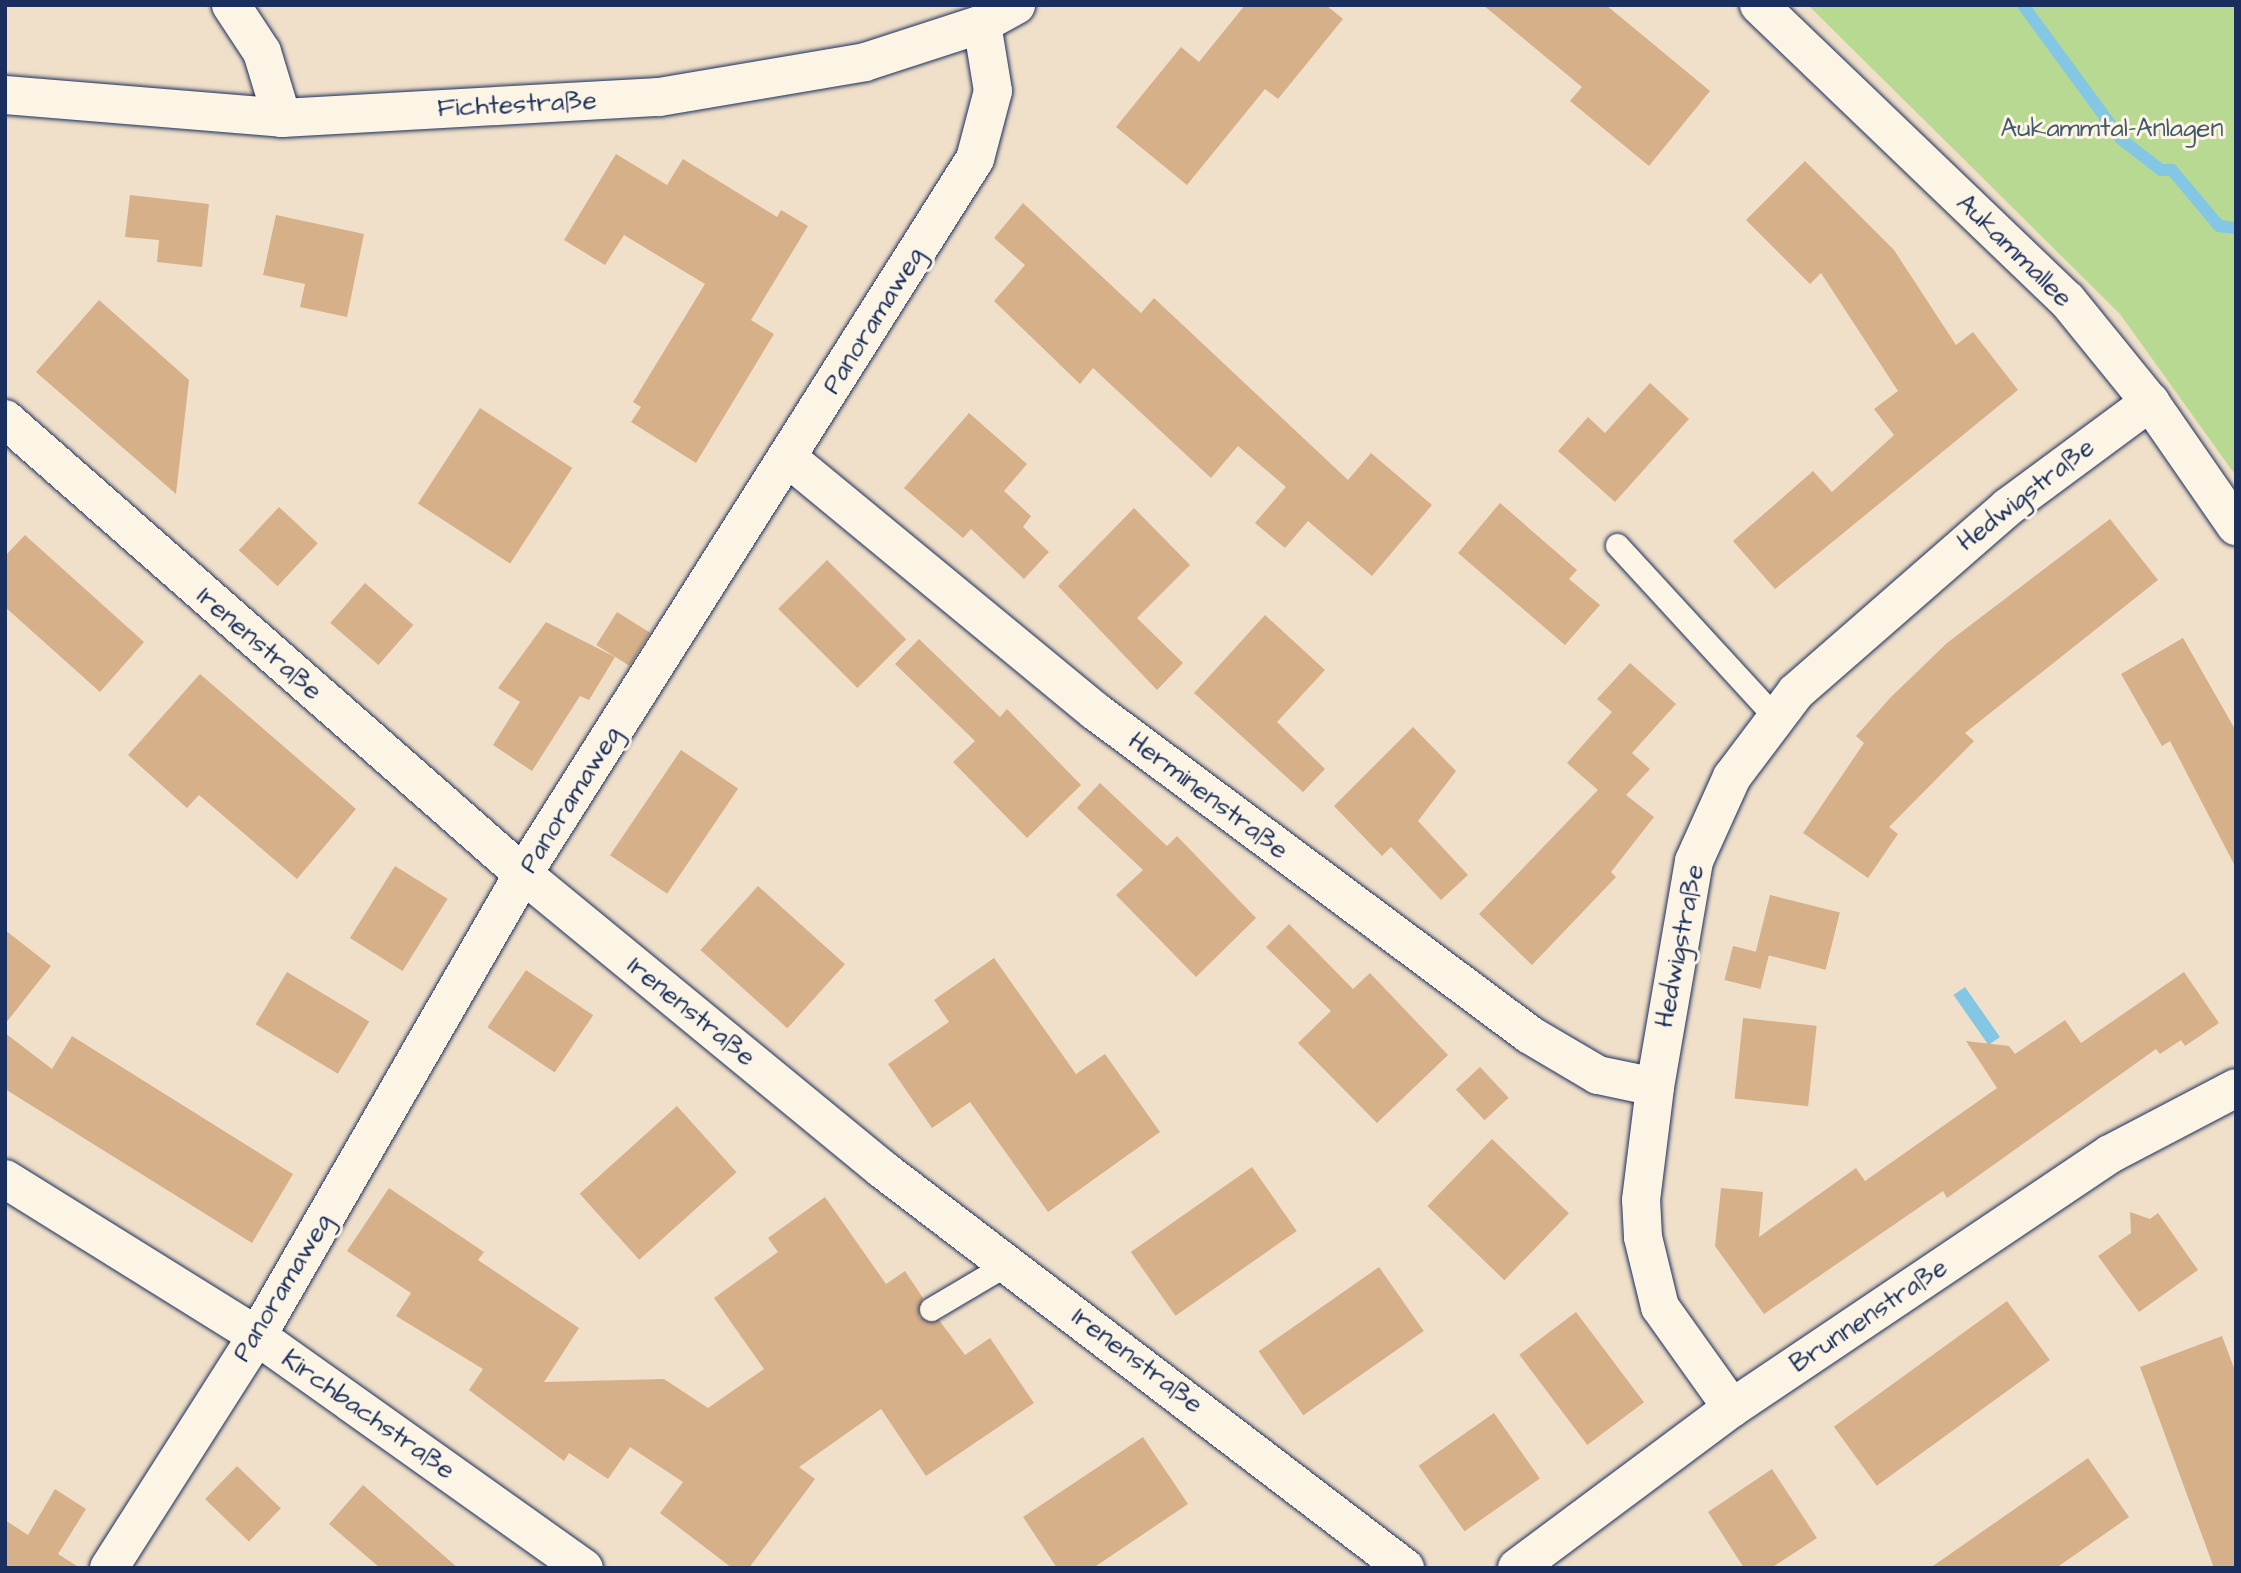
<!DOCTYPE html>
<html>
<head>
<meta charset="utf-8">
<style>
  body { margin:0 }
  #map { position:relative; width:2241px; height:1573px; overflow:hidden; background:#f1e0c9; font-family:"Architects Daughter",sans-serif }
  div>[style] { position:absolute }
  .green>* { inset:0; background:#b8d992 }
  .water>* { inset:0; background:#83c7e4; transform-origin:0 0 }
  .stream>* { height:12px; margin:-6px; padding:0 6px; transform-origin:6px; border-radius:6px; background:#83c7e4 }
  .building>* { inset:0; background:#d6b088; transform-origin:0 0 }
  .roads { filter:drop-shadow(0 0 2px #1b2f5e) drop-shadow(0 0 2px #1b2f5e) }
  .lane>* { height:23px; margin:-11.5px; padding:0 11.5px; transform-origin:11.5px; border-radius:11.5px; background:#fcf5e5 }
  .street>* { height:38px; margin:-19px; padding:0 19px; transform-origin:19px; border-radius:19px; background:#fcf5e5 }
  .secondary>* { height:38px; margin:-19px; padding:0 19px; transform-origin:19px; border-radius:19px; background:#fcf5e5 }
  span { translate:-50% -50%; white-space:nowrap; text-align:center; line-height:1.15; -webkit-text-stroke:6px #fcf5e5; paint-order:stroke }
  .street-label { font-size:26px; color:#1b2f5e }
  .park-label { font-size:26px; color:#425a6b }
  .frame { position:absolute; inset:0; border:7px solid #1b2f5e; pointer-events:none }
</style>
</head>
<body>
<div id="map">
  <div class="green">
    <div style="clip-path:polygon(1808px 5px,2236px 5px,2236px 476px,2120px 314px)"></div>
  </div>
  <div class="water">
    <div style="left:1965px;top:987px;width:61px;height:14px;rotate:55deg"></div>
  </div>
  <div class="stream">
    <div style="left:2023px;top:5px;width:166px;rotate:53.8deg"></div>
    <div style="left:2121px;top:139px;width:51px;rotate:37.8deg"></div>
    <div style="left:2161px;top:170px;width:11px"></div>
    <div style="left:2172px;top:170px;width:73px;rotate:50deg"></div>
    <div style="left:2219px;top:226px;width:17px;rotate:7deg"></div>
  </div>
  <div class="building">
    <div style="clip-path:polygon(1245px 5px,1326px 5px,1343px 19px,1278px 99px,1265px 89px,1187px 185px,1116px 127px,1181px 47px,1199px 62px)"></div>
    <div style="clip-path:polygon(1483px 5px,1606px 5px,1710px 91px,1649px 166px,1570px 101px,1582px 87px)"></div>
    <div style="clip-path:polygon(616px 154px,667px 185px,683px 159px,777px 217px,781px 210px,808px 226px,751px 320px,774px 334px,696px 463px,631px 422px,641px 407px,633px 402px,705px 284px,624px 235px,605px 265px,564px 240px)"></div>
    <div style="clip-path:polygon(1805px 161px,1894px 250px,1956px 345px,1973px 332px,2018px 390px,1775px 589px,1733px 541px,1813px 471px,1832px 492px,1894px 435px,1874px 409px,1898px 391px,1821px 273px,1810px 284px,1746px 220px)"></div>
    <div style="clip-path:polygon(130px 195px,209px 204px,202px 267px,157px 262px,159px 240px,125px 237px)"></div>
    <div style="clip-path:polygon(1023px 203px,1141px 313px,1154px 298px,1348px 480px,1371px 453px,1432px 505px,1372px 576px,1308px 521px,1285px 548px,1255px 523px,1286px 487px,1238px 446px,1211px 478px,1093px 368px,1080px 384px,994px 301px,1025px 265px,994px 238px)"></div>
    <div style="clip-path:polygon(276px 215px,364px 234px,347px 317px,300px 307px,305px 284px,263px 275px)"></div>
    <div style="clip-path:polygon(99px 300px,189px 380px,176px 494px,36px 372px)"></div>
    <div style="clip-path:polygon(1650px 383px,1689px 419px,1615px 502px,1558px 451px,1588px 417px,1605px 433px)"></div>
    <div style="left:480px;top:408px;width:110px;height:114px;rotate:33deg"></div>
    <div style="clip-path:polygon(969px 413px,1027px 464px,1004px 491px,1031px 516px,1023px 527px,1049px 552px,1024px 579px,971px 529px,963px 538px,904px 488px)"></div>
    <div style="clip-path:polygon(1500px 503px,1577px 570px,1569px 579px,1600px 605px,1565px 645px,1458px 553px)"></div>
    <div style="left:279px;top:507px;width:53px;height:59px;rotate:43deg"></div>
    <div style="clip-path:polygon(1134px 508px,1190px 565px,1137px 618px,1183px 663px,1157px 690px,1058px 586px)"></div>
    <div style="clip-path:polygon(2110px 519px,2158px 580px,1965px 733px,1974px 741px,1889px 827px,1898px 834px,1868px 878px,1803px 833px,1864px 743px,1856px 736px,1891px 697px,1947px 643px)"></div>
    <div style="clip-path:polygon(25px 535px,144px 642px,100px 692px,5px 607px,5px 556px)"></div>
    <div style="left:827px;top:560px;width:112px;height:69px;rotate:45deg"></div>
    <div style="left:365px;top:583px;width:64px;height:53px;rotate:41deg"></div>
    <div style="left:617px;top:612px;width:39px;height:39px;rotate:32deg"></div>
    <div style="clip-path:polygon(1265px 615px,1325px 670px,1277px 722px,1325px 769px,1303px 792px,1194px 693px)"></div>
    <div style="clip-path:polygon(546px 622px,615px 657px,589px 700px,580px 696px,532px 771px,493px 745px,520px 702px,498px 688px)"></div>
    <div style="clip-path:polygon(2183px 638px,2236px 731px,2236px 868px,2170px 741px,2162px 746px,2121px 674px)"></div>
    <div style="clip-path:polygon(919px 639px,1000px 717px,1007px 709px,1081px 785px,1027px 838px,953px 762px,975px 741px,895px 664px)"></div>
    <div style="clip-path:polygon(1630px 663px,1676px 704px,1632px 753px,1650px 769px,1626px 795px,1654px 817px,1611px 872px,1616px 877px,1532px 965px,1479px 914px,1598px 790px,1567px 763px,1612px 712px,1597px 699px)"></div>
    <div style="clip-path:polygon(200px 674px,356px 809px,297px 879px,199px 795px,187px 808px,128px 755px)"></div>
    <div style="clip-path:polygon(1413px 727px,1456px 771px,1418px 821px,1468px 875px,1441px 900px,1391px 847px,1382px 856px,1334px 806px)"></div>
    <div style="left:681px;top:750px;width:69px;height:127px;rotate:34deg"></div>
    <div style="clip-path:polygon(1100px 783px,1167px 846px,1177px 836px,1256px 918px,1196px 977px,1116px 895px,1143px 870px,1077px 808px)"></div>
    <div style="left:395px;top:866px;width:62px;height:85px;rotate:32deg"></div>
    <div style="left:758px;top:886px;width:117px;height:86px;rotate:42deg"></div>
    <div style="left:1770px;top:895px;width:72px;height:59px;rotate:14deg"></div>
    <div style="clip-path:polygon(1289px 924px,1353px 989px,1370px 973px,1448px 1055px,1377px 1123px,1298px 1043px,1331px 1011px,1266px 947px)"></div>
    <div style="clip-path:polygon(5px 930px,51px 966px,5px 1024px)"></div>
    <div style="left:1733px;top:946px;width:37px;height:35px;rotate:14deg"></div>
    <div style="clip-path:polygon(994px 958px,1076px 1074px,1105px 1054px,1160px 1132px,1048px 1212px,970px 1102px,932px 1128px,888px 1064px,949px 1022px,934px 1000px)"></div>
    <div style="left:526px;top:970px;width:81px;height:69px;rotate:34deg"></div>
    <div style="left:287px;top:972px;width:96px;height:61px;rotate:31deg"></div>
    <div style="clip-path:polygon(2184px 972px,2219px 1023px,2185px 1046px,2181px 1040px,2160px 1054px,2156px 1049px,1947px 1198px,1943px 1191px,1764px 1314px,1715px 1246px,1721px 1188px,1763px 1192px,1759px 1237px,1856px 1168px,1865px 1181px,1997px 1088px,1966px 1041px,2009px 1046px,2015px 1054px,2065px 1020px,2081px 1043px)"></div>
    <div style="left:1743px;top:1018px;width:74px;height:81px;rotate:6deg"></div>
    <div style="clip-path:polygon(5px 1033px,52px 1069px,72px 1036px,293px 1174px,252px 1243px,5px 1089px)"></div>
    <div style="left:1480px;top:1067px;width:42px;height:33px;rotate:47deg"></div>
    <div style="left:677px;top:1106px;width:89px;height:131px;rotate:48deg"></div>
    <div style="left:1492px;top:1139px;width:107px;height:93px;rotate:44deg"></div>
    <div style="left:1252px;top:1167px;width:78px;height:148px;rotate:55deg"></div>
    <div style="clip-path:polygon(389px 1188px,484px 1252px,478px 1260px,579px 1328px,544px 1382px,664px 1379px,708px 1408px,764px 1369px,714px 1298px,778px 1252px,768px 1238px,825px 1197px,886px 1284px,905px 1271px,923px 1298px,919px 1317px,939px 1320px,965px 1355px,990px 1338px,1034px 1403px,926px 1476px,881px 1409px,799px 1467px,815px 1479px,749px 1568px,732px 1568px,660px 1513px,683px 1482px,630px 1447px,608px 1479px,569px 1453px,564px 1461px,469px 1390px,483px 1369px,396px 1316px,411px 1293px,347px 1251px)"></div>
    <div style="clip-path:polygon(2130px 1212px,2150px 1219px,2158px 1213px,2198px 1270px,2139px 1312px,2098px 1256px,2131px 1233px)"></div>
    <div style="left:1379px;top:1267px;width:78px;height:147px;rotate:55deg"></div>
    <div style="left:2007px;top:1301px;width:73px;height:214px;rotate:54deg"></div>
    <div style="left:1576px;top:1312px;width:113px;height:71px;rotate:53deg"></div>
    <div style="clip-path:polygon(2222px 1336px,2236px 1373px,2236px 1568px,2214px 1568px,2140px 1367px)"></div>
    <div style="left:1494px;top:1413px;width:80px;height:92px;rotate:55deg"></div>
    <div style="clip-path:polygon(1143px 1437px,1188px 1504px,1093px 1568px,1057px 1568px,1023px 1517px)"></div>
    <div style="clip-path:polygon(2088px 1458px,2129px 1517px,2056px 1568px,1930px 1568px)"></div>
    <div style="left:237px;top:1466px;width:61px;height:46px;rotate:44deg"></div>
    <div style="clip-path:polygon(1772px 1469px,1817px 1538px,1771px 1568px,1744px 1568px,1708px 1512px)"></div>
    <div style="clip-path:polygon(363px 1485px,458px 1568px,380px 1568px,329px 1524px)"></div>
    <div style="clip-path:polygon(55px 1489px,86px 1509px,58px 1554px,80px 1568px,5px 1568px,5px 1520px,28px 1535px)"></div>
  </div>
  <div class="roads">
    <div class="lane">
      <div style="left:1617px;top:545px;width:235px;rotate:47.4deg"></div>
      <div style="left:931px;top:1309px;width:88px;rotate:-30.6deg"></div>
    </div>
    <div class="street">
      <div style="left:231px;top:5px;width:56px;rotate:56.6deg"></div>
      <div style="left:262px;top:52px;width:69px;rotate:73.1deg"></div>
      <div style="left:1759px;top:5px;width:426px;rotate:43.8deg"></div>
      <div style="left:2067px;top:300px;width:132px;rotate:50.9deg"></div>
      <div style="left:2150px;top:402px;width:151px;rotate:55.3deg"></div>
      <div style="left:5px;top:419px;width:689px;rotate:41.3deg"></div>
      <div style="left:523px;top:874px;width:465px;rotate:39.4deg"></div>
      <div style="left:882px;top:1169px;width:658px;rotate:37.34deg"></div>
      <div style="left:788px;top:458px;width:398px;rotate:39.5deg"></div>
      <div style="left:1095px;top:711px;width:542px;rotate:36.68deg"></div>
      <div style="left:1530px;top:1035px;width:79px;rotate:30.5deg"></div>
      <div style="left:1598px;top:1075px;width:58px;rotate:11.9deg"></div>
      <div style="left:5px;top:1179px;width:297px;rotate:31.9deg"></div>
      <div style="left:257px;top:1336px;width:401px;rotate:35.4deg"></div>
      <div style="left:1732px;top:1408px;width:124px;rotate:-125.5deg"></div>
      <div style="left:1660px;top:1307px;width:72px;rotate:-103.7deg"></div>
      <div style="left:1643px;top:1237px;width:37px;rotate:-93deg"></div>
      <div style="left:1641px;top:1200px;width:114px;rotate:-82.9deg"></div>
      <div style="left:1655px;top:1087px;width:229px;rotate:-80.2deg"></div>
      <div style="left:1694px;top:861px;width:92px;rotate:-65.7deg"></div>
      <div style="left:1732px;top:777px;width:106px;rotate:-53deg"></div>
      <div style="left:1796px;top:692px;width:281px;rotate:-41.1deg"></div>
      <div style="left:2008px;top:507px;width:177px;rotate:-36.5deg"></div>
      <div style="left:109px;top:1568px;width:275px;rotate:-57.5deg"></div>
      <div style="left:257px;top:1336px;width:533px;rotate:-60.07deg"></div>
      <div style="left:523px;top:874px;width:846px;rotate:-57.7deg"></div>
      <div style="left:975px;top:159px;width:70px;rotate:-75.2deg"></div>
      <div style="left:993px;top:91px;width:68px;rotate:-99.3deg"></div>
      <div style="left:1517px;top:1568px;width:268px;rotate:-36.7deg"></div>
      <div style="left:1732px;top:1408px;width:455px;rotate:-33.9deg"></div>
      <div style="left:2110px;top:1154px;width:142px;rotate:-27.6deg"></div>
    </div>
    <div class="secondary">
      <div style="left:5px;top:95px;width:278px;rotate:4.7deg"></div>
      <div style="left:282px;top:118px;width:378px;rotate:-3.2deg"></div>
      <div style="left:659px;top:97px;width:209px;rotate:-9.6deg"></div>
      <div style="left:865px;top:62px;width:123px;rotate:-18deg"></div>
      <div style="left:982px;top:24px;width:39px;rotate:-29deg"></div>
    </div>
  </div>
  <div class="street-label">
    <span style="left:517px;top:105px;rotate:-3deg">Fichtestraße</span>
    <span style="left:2014px;top:251px;rotate:44deg">Aukammallee</span>
    <span style="left:874px;top:321px;rotate:-58deg">Panoramaweg</span>
    <span style="left:2026px;top:495px;rotate:-38deg">Hedwigstraße</span>
    <span style="left:259px;top:644px;rotate:41deg">Irenenstraße</span>
    <span style="left:1208px;top:796px;rotate:37deg">Herminenstraße</span>
    <span style="left:571px;top:800px;rotate:-58deg">Panoramaweg</span>
    <span style="left:1680px;top:946px;rotate:-79deg">Hedwigstraße</span>
    <span style="left:691px;top:1012px;rotate:39deg">Irenenstraße</span>
    <span style="left:283px;top:1288px;rotate:-59deg">Panoramaweg</span>
    <span style="left:1869px;top:1316px;rotate:-34deg">Brunnenstraße</span>
    <span style="left:1137px;top:1361px;rotate:37deg">Irenenstraße</span>
    <span style="left:368px;top:1415px;rotate:35deg">Kirchbachstraße</span>
  </div>
  <div class="park-label">
    <span style="left:2112px;top:129px">Aukammtal-Anlagen</span>
  </div>
  <div class="frame"></div>
</div>
</body>
</html>
